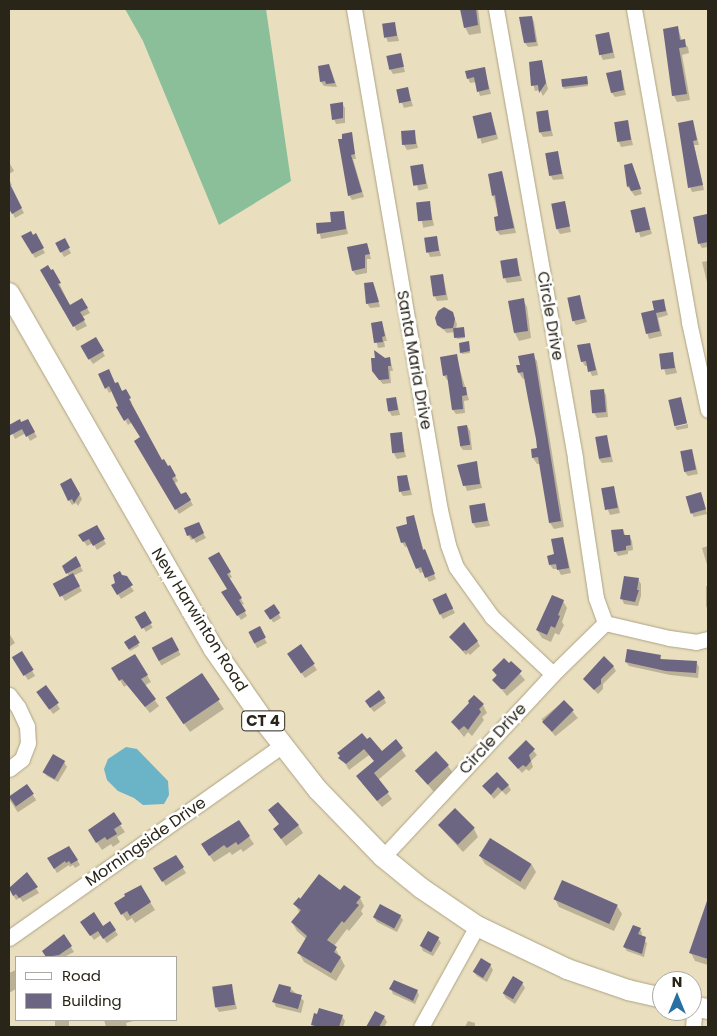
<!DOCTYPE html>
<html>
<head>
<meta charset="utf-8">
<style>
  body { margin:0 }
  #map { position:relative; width:717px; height:1036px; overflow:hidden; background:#e9debd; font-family:Poppins,sans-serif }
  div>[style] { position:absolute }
  .forest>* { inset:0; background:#8abf9a }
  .water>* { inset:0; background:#6bb3c7 }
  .shadow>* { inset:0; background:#0003; transform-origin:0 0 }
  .building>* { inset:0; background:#6c6683; transform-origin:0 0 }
  .roads { filter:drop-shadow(0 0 1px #aca383) drop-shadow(0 0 1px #aca383) }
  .minor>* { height:15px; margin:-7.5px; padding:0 7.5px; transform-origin:7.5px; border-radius:7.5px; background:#fff }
  .major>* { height:20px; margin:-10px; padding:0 10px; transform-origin:10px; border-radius:10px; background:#fff }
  span { translate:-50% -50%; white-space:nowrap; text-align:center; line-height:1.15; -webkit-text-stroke:5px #fff; paint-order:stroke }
  .shield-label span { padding:1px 4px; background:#fff; border:1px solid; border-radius:4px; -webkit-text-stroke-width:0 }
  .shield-label { font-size:15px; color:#292619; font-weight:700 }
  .street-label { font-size:16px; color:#292619 }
  .frame { position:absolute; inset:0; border:10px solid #292619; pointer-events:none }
  .legend { position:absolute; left:15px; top:956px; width:162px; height:65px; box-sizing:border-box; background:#fff; border:1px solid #a9a8a3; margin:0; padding:6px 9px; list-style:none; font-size:15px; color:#292619 }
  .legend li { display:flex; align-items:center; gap:10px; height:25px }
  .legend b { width:25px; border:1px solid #a9a8a3 }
  .north { position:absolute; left:652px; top:971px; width:50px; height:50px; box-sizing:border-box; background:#fff; border:1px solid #a9a8a3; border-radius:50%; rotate:0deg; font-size:14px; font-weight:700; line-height:20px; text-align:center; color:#292619 }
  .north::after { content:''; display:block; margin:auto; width:18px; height:22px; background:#2870a4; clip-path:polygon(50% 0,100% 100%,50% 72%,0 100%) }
</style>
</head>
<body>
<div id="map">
  <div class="forest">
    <div style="clip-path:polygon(125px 9px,266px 9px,291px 181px,219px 225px,143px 41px)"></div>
  </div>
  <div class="water">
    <div style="clip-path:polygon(126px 747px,137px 749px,168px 781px,169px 795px,164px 804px,143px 805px,134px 798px,118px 791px,107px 780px,104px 769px,108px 759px)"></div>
  </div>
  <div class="shadow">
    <div style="clip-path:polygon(462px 9px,478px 9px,481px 33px,469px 35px,465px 27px)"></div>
    <div style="clip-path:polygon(532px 17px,534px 22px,538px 46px,528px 47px,525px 43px)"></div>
    <div style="clip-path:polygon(394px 23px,399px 41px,388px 42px,386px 37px)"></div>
    <div style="clip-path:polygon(678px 28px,682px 41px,688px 47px,689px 53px,682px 55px,690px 100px,677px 102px,674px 96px)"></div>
    <div style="clip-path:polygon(609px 33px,615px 58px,603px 60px,601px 56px)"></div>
    <div style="clip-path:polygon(400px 54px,405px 72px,393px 74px,390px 69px)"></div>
    <div style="clip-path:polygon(541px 62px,548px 89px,543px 96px,540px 90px,535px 91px,531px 77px)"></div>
    <div style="clip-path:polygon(484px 68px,491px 94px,480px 96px,476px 82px,470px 83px,468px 78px)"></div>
    <div style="clip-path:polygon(331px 70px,337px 87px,324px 86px,321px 82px)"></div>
    <div style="clip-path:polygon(621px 71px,626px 95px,615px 97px,612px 93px)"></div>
    <div style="clip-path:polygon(587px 77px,588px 86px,564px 89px,563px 87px)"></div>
    <div style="clip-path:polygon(407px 88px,413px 106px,404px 108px,402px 103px)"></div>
    <div style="clip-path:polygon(342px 103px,345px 108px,345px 123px,336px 124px,334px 119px)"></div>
    <div style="clip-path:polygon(547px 111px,553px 136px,543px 137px,540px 132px)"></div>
    <div style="left:491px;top:114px;width:26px;height:17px;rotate:74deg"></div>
    <div style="clip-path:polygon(627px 121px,633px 145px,621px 147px,619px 142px)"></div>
    <div style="clip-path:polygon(693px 122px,699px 145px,694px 145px,704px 190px,692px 192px,690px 187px)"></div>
    <div style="clip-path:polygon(414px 132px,418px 148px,407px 150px,404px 145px)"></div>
    <div style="clip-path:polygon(351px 134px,356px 159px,353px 159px,364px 197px,352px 200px,349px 195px)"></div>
    <div style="clip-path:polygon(557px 152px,564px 179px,553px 180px,551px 176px)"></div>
    <div style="clip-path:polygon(9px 162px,14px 171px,9px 174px)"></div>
    <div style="left:422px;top:165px;width:24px;height:10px;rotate:75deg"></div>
    <div style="clip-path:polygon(632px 165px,634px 170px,642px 194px,635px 196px,628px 187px)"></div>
    <div style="clip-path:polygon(502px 173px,516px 233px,500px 235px,497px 231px,499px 217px,493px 195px)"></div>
    <div style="clip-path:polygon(9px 179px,12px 185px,9px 186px,24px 213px,15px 218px,9px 205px)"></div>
    <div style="left:429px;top:202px;width:24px;height:11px;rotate:78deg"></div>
    <div style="clip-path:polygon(564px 203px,571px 232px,560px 234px,557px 229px)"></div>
    <div style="left:644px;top:209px;width:26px;height:12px;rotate:72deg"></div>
    <div style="clip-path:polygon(343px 212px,348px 234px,321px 239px,318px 225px,333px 223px)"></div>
    <div style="clip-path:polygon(706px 215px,708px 247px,702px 248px,699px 243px)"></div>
    <div style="clip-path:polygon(35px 235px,45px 253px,35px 258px,23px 237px)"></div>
    <div style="clip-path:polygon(436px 237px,441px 256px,430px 257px,428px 252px)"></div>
    <div style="left:64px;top:240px;width:15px;height:8px;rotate:62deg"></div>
    <div style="clip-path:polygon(367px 244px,371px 259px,367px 259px,367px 273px,356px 275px,353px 271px)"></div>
    <div style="clip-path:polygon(516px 259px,522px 281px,507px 283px,505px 279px)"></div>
    <div style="clip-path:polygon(708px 261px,708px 286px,702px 262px)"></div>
    <div style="clip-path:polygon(42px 270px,53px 270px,70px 306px,82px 300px,90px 313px,82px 317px,87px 326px,77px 331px)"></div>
    <div style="clip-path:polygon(443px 275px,448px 300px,437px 301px,435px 297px)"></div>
    <div style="clip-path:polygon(373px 283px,375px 288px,380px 307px,370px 308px,367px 303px)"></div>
    <div style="clip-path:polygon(579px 297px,587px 322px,576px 325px,573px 320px)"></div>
    <div style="clip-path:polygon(523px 300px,527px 307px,531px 338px,519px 341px,515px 333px,509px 302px)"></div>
    <div style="clip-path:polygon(663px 300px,668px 315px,658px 318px,662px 336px,649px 339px,642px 314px,656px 311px)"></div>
    <div style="clip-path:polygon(452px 313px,457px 324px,456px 329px,463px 328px,465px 338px,457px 339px,455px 332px,447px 333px,438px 324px)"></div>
    <div style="clip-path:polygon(382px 322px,387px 341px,384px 341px,385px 347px,378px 348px,372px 324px)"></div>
    <div style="clip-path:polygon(95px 339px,105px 356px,93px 364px,84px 351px)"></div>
    <div style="clip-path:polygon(469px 344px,470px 353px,462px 354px,461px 352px)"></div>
    <div style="clip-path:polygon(590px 344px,598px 375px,592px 376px,588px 366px,585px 366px,582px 361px)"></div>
    <div style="clip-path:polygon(672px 353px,677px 373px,666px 375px,660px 355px)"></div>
    <div style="clip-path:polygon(533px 355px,537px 361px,564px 527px,554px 529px,550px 523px,540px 464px,537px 464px,533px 458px,538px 449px,537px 439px,525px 378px,523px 379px,519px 373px,521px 366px)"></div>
    <div style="clip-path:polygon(456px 356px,469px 400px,464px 401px,465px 413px,456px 414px,453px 410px,449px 380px,447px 380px,444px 375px)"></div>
    <div style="clip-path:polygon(390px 358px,393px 371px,390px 371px,391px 383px,383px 384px,376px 376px,384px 359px)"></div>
    <div style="clip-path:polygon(100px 375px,122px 392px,125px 391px,132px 403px,130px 404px,162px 462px,168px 467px,169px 466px,178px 481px,174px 484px,181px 496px,186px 493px,193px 505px,179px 514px,136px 441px,141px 438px,132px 422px,128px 425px,118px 407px,120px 406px,112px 391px,109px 393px)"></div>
    <div style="clip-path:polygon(603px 390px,606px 395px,608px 417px,597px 418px,594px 413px)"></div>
    <div style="clip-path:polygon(396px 398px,400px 415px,392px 416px,389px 411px)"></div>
    <div style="clip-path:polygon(28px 420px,37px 437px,30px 441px,26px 433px,15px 439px,9px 426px,19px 421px,21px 424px)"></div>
    <div style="clip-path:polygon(688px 424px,688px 428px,677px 430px,675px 427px)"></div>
    <div style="clip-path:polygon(467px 426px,470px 431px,472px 450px,463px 450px,460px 446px)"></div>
    <div style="clip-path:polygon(401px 433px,406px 457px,397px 459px,394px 454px)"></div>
    <div style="clip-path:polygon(607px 437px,613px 462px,602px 463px,599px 459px)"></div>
    <div style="clip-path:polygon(692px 450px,698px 474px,688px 476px,685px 472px)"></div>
    <div style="clip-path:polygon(476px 463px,482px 488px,467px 491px,458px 466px)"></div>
    <div style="clip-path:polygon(407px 476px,412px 495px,403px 496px,400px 491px)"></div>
    <div style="clip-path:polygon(71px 480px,82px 499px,78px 506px,76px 503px,72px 505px,69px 500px)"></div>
    <div style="clip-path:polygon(614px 488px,620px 513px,610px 515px,608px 510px)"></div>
    <div style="clip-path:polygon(701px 494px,707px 514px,694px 517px,691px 512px)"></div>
    <div style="clip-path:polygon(484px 504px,490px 526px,476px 528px,473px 523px)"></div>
    <div style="clip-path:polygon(413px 517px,424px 551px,436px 579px,429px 582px,424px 572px,420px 573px,418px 569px,408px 546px,405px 547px,402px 542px)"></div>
    <div style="clip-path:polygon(198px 524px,206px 538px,196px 543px,194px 539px,191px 540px,185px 529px)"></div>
    <div style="clip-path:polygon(96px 526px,106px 544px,97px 550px,93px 543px,87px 546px,80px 535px)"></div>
    <div style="clip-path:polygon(623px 530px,626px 537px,629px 536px,632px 541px,633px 550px,628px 551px,628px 554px,618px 556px,615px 551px)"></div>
    <div style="clip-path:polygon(563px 538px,571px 573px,561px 575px,558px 569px,553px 569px,550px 565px)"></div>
    <div style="clip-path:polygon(708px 546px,708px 568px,702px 548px)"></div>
    <div style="clip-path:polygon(218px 554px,232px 577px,229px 579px,244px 604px,241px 605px,247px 616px,241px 620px,226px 597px,228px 590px)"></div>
    <div style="clip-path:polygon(76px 558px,83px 571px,73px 576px,82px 591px,65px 601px,55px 584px,69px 576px,64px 567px)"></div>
    <div style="clip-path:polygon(120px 573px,134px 591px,121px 599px,113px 586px,117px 584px)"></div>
    <div style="clip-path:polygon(638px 579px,641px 584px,641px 596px,638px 606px,624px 604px,622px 599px)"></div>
    <div style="clip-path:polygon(706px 586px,708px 586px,708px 610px,706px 606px)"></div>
    <div style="clip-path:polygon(448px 599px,455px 613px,443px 619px,440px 614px)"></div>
    <div style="clip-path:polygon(563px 601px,567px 608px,562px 622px,564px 625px,559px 635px,555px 633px,551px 642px,542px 638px,537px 630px)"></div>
    <div style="left:274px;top:606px;width:14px;height:9px;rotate:60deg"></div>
    <div style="left:144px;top:613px;width:17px;height:8px;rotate:59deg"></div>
    <div style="left:259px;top:628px;width:17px;height:11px;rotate:62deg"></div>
    <div style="clip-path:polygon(9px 633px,15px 643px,9px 647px)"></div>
    <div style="clip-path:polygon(135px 637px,139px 646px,130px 651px,126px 642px)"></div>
    <div style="clip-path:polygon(450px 637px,477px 641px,480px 646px,470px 655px,468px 653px,466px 655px)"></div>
    <div style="left:172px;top:639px;width:18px;height:22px;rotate:61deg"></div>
    <div style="clip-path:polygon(301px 646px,317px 670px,305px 678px,291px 659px)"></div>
    <div style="clip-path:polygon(22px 653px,35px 676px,28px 680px,14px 658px)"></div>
    <div style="clip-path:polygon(135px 655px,151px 682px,144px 686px,159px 706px,150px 713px,127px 685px,124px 687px,113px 668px)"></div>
    <div style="clip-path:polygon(660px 656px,662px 660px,696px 662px,699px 667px,698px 678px,670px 675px,629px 666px,626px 662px)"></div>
    <div style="clip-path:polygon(511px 663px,525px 680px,507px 696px,494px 680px,497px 677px,493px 670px)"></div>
    <div style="clip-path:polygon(613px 666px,616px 671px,603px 684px,603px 689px,598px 694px,585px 680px)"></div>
    <div style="clip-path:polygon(201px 675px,224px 709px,190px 732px,173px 708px)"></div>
    <div style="clip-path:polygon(41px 696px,57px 704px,60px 709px,53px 714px)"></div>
    <div style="clip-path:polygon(384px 698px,386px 703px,374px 712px,369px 706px)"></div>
    <div style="left:564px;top:701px;width:22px;height:29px;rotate:51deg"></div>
    <div style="clip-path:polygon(483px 705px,487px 713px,482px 717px,484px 720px,472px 736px,468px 732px,464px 737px,452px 722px)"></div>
    <div style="clip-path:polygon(367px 741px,382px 753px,396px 741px,406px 756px,378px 780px,392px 799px,382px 807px,362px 783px,375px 762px,369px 755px,349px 770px,339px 753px)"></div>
    <div style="clip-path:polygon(526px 742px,537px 755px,531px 761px,533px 767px,529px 771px,526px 769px,522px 773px,509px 758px)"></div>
    <div style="clip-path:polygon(64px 762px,67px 767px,58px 782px,47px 776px,44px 772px)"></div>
    <div style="clip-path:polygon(448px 766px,453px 773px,434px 792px,417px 772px)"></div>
    <div style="clip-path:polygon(508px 785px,511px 790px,506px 795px,502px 791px,494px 799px,484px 787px)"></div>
    <div style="left:27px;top:786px;width:17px;height:22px;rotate:57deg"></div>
    <div style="clip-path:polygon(270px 811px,298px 825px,303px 833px,286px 846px,274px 829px,280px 825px)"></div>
    <div style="clip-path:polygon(239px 822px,254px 844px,243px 852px,241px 849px,232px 855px,230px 852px,214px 862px,207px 852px)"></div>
    <div style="clip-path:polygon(120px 825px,125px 832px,117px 837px,120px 842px,113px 847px,111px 844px,102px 850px,94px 838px)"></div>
    <div style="clip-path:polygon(439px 826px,474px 829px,478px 837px,463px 852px)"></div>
    <div style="clip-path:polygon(58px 852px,77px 860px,80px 865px,75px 868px,73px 865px,70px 867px,69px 865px,57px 873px,48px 858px)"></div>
    <div style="clip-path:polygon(480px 856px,532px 865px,536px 872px,525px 890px,485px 864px)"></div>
    <div style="left:176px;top:857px;width:19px;height:24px;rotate:58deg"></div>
    <div style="clip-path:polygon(27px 874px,39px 893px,23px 902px,20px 898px,16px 900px,9px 889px)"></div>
    <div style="clip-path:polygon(340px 892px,360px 898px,364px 906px,361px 911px,363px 914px,349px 931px,347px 929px,334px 946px,345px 966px,336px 981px,304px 962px,299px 953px,306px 939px,297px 931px,292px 922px,300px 913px,295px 904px)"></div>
    <div style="clip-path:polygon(555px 899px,617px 906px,622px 914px,614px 931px,559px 907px)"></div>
    <div style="clip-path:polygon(150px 902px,155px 910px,135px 923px,132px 918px,127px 921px,120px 911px)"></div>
    <div style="clip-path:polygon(400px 916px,403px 920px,397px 932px,377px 922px,374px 917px)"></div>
    <div style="clip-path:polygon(703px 916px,708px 918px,708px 965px,695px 961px,691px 953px)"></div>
    <div style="clip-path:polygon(110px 923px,118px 935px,107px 943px,101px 935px,94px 940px,85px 927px,103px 928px)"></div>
    <div style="clip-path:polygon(640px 929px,642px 933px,641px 937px,647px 943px,644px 957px,627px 951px,624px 947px)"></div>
    <div style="clip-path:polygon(64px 936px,74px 952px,64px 957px,47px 957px,44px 951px)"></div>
    <div style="clip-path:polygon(438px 938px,441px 943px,433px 956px,423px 951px,421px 946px)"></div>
    <div style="clip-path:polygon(490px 965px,493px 970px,487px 982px,477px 976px,474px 972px)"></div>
    <div style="clip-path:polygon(16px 970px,16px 989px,9px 993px,9px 973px)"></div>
    <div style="clip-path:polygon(522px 983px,525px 988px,515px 1004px,506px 998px,503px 993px)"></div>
    <div style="clip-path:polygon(231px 985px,237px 1009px,219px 1012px,216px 1007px)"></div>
    <div style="clip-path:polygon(290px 988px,304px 1001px,301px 1013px,276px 1007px,274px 1002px)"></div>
    <div style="clip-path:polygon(391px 989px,417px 991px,419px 995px,415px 1004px,393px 994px)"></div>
    <div style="clip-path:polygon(375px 1013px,384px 1017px,387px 1022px,384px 1027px,368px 1027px)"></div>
    <div style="clip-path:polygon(342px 1016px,345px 1021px,343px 1027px,314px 1027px,312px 1024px)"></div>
    <div style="left:55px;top:1020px;width:14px;height:7px"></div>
    <div style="clip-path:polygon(104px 1020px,137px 1020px,126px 1023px,127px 1027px,106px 1027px)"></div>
    <div style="clip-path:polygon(468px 1021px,475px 1023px,475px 1027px,465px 1027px)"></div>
  </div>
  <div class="building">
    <div style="clip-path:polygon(460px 9px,476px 9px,478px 25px,464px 28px)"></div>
    <div style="clip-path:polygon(532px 16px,536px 42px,524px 43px,519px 17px)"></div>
    <div style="left:395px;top:22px;width:14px;height:13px;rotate:82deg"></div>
    <div style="clip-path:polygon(678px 26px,680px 40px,685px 39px,686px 47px,679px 48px,687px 94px,672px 96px,663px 29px)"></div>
    <div style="left:609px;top:32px;width:21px;height:14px;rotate:79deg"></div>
    <div style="left:401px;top:53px;width:14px;height:15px;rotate:78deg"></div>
    <div style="clip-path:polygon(542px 60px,546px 83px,539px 93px,538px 85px,531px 86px,529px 62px)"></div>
    <div style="clip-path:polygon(329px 64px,335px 83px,326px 84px,325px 81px,320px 82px,318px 66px)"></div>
    <div style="clip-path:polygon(485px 67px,489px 89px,477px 92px,474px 77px,467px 79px,465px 71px)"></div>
    <div style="clip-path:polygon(621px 70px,624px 90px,611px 93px,606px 73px)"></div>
    <div style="left:587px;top:76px;width:8px;height:26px;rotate:83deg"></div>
    <div style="left:408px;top:87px;width:14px;height:12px;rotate:78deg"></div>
    <div style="clip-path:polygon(343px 102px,343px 118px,332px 120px,330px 104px)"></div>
    <div style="left:548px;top:110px;width:21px;height:12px;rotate:82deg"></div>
    <div style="left:491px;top:112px;width:23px;height:19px;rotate:77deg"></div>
    <div style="left:628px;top:120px;width:20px;height:14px;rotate:81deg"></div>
    <div style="clip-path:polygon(693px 120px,697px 140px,693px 141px,703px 185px,688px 188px,678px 123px)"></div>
    <div style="left:415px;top:130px;width:14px;height:14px;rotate:86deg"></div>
    <div style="clip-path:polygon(352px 132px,355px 154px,351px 155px,362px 192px,348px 196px,338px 139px,342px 139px,342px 134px)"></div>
    <div style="left:558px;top:151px;width:23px;height:13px;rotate:80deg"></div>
    <div style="clip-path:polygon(632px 163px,641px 189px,631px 191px,629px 186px,627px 187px,624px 165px)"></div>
    <div style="left:423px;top:164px;width:20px;height:13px;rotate:81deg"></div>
    <div style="clip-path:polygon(502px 171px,514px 228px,496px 231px,494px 217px,498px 216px,495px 195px,492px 196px,488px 174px)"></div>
    <div style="clip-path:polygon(9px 182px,22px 208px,12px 214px,9px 209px)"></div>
    <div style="left:430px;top:201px;width:19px;height:14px;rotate:84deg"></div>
    <div style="left:565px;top:201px;width:26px;height:14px;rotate:79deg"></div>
    <div style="left:645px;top:207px;width:23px;height:15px;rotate:77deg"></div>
    <div style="clip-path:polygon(344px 211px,346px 229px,317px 234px,316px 223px,331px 222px,330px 212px)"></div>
    <div style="clip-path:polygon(707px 214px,708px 242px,698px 244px,693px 217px)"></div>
    <div style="clip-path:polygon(31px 231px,33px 235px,36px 233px,44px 248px,32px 254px,21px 236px)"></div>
    <div style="left:437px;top:236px;width:15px;height:13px;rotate:82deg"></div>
    <div style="left:65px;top:238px;width:11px;height:11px;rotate:63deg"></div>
    <div style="clip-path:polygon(367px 243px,370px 254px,365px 255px,365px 268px,352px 271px,347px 247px)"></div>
    <div style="left:517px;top:258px;width:18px;height:17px;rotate:81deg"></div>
    <div style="clip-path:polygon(48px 265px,51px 270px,53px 269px,61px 283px,58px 284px,70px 305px,82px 298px,88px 308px,80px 312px,85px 320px,73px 327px,40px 270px)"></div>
    <div style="left:443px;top:274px;width:21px;height:13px;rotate:82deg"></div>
    <div style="clip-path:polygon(373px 282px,379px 302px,366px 304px,364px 283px)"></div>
    <div style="left:580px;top:295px;width:24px;height:13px;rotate:78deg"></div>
    <div style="clip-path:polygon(524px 298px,528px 331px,514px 333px,508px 301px)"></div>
    <div style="clip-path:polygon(664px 299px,666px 311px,656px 313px,660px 331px,646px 334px,641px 313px,654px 310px,652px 301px)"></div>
    <div style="clip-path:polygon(444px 307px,453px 312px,455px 319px,453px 328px,443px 329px,437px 325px,435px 318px,438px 311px)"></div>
    <div style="clip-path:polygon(382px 321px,385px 336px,382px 337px,383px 342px,374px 343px,371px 323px)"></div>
    <div style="left:464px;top:327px;width:10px;height:11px;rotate:84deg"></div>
    <div style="left:96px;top:337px;width:16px;height:18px;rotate:60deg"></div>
    <div style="clip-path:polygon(469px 341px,470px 351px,460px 353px,459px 343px)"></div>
    <div style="clip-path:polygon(590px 343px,596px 370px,588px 372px,586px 361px,581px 362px,577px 345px)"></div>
    <div style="clip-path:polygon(374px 350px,385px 358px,390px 357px,391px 366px,388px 366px,389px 379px,379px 380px,372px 371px,371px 358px,375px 358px)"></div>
    <div style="left:673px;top:352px;width:16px;height:14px;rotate:83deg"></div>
    <div style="clip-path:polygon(534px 353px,561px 521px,549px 523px,538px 457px,532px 458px,531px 449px,537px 448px,536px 439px,529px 404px,523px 372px,518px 373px,516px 365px,520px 365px,518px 356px)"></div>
    <div style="clip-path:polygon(457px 354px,463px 387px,466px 387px,467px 395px,462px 396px,463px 409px,452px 410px,447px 375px,443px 376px,440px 357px)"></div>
    <div style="clip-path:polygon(109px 369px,115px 383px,118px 382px,122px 391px,126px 389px,131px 398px,129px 399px,162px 460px,164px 459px,168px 466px,170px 465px,176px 476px,172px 478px,181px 494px,186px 492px,191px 500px,175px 510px,134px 441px,140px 437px,128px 418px,124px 421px,116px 407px,118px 406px,109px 386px,105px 389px,98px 374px)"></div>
    <div style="left:604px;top:389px;width:23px;height:14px;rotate:85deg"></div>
    <div style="left:396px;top:397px;width:13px;height:10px;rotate:81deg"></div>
    <div style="left:681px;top:397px;width:27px;height:13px;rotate:77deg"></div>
    <div style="clip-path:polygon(20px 419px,21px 422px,28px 419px,35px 432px,26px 437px,22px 429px,9px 436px,9px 425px)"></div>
    <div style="left:467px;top:425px;width:20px;height:10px;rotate:81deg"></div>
    <div style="left:402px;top:432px;width:20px;height:12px;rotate:84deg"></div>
    <div style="left:607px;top:435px;width:22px;height:12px;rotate:80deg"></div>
    <div style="left:692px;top:449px;width:21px;height:12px;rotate:79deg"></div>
    <div style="clip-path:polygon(477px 461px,480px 484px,463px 486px,457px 465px)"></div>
    <div style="clip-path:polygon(407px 475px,410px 490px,399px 492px,397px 476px)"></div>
    <div style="clip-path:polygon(71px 478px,80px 494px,74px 503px,72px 499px,68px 501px,60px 484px)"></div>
    <div style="left:614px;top:486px;width:22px;height:13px;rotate:80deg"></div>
    <div style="left:701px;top:492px;width:18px;height:16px;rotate:74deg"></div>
    <div style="left:485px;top:503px;width:18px;height:16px;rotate:81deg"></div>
    <div style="clip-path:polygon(414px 515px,423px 550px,425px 549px,435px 574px,425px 578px,421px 567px,416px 569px,405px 542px,401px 543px,396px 527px,407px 524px,406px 517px)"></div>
    <div style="clip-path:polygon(199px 522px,204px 533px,193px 539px,190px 535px,187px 536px,184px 528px)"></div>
    <div style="clip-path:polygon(97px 525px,105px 539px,93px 546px,89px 539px,83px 542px,78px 535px)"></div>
    <div style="clip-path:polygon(623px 529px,624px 535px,630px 535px,631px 545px,626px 546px,626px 550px,614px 552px,611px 530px)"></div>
    <div style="clip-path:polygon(563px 537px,569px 568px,557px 570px,556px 564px,549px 565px,547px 556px,554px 554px,551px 539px)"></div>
    <div style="clip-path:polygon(219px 552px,231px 572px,227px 574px,242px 598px,239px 600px,246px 611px,237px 616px,221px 592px,227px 589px,208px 558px)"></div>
    <div style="clip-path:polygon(76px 556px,81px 566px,66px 574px,62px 566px)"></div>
    <div style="clip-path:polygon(120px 571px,122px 575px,127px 576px,133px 585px,117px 595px,111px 585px,115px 583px,113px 575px)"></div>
    <div style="left:73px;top:573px;width:15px;height:23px;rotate:62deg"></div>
    <div style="clip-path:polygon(624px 576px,639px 578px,637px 590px,639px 590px,635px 602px,620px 599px)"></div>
    <div style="left:446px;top:593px;width:17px;height:15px;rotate:65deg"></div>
    <div style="clip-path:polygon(552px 595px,564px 600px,558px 615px,560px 616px,555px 628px,551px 626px,547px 635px,536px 630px)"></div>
    <div style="left:274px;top:604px;width:11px;height:12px;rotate:56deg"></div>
    <div style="left:145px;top:611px;width:14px;height:12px;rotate:60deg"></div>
    <div style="clip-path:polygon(464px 622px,478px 641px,466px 651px,465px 650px,463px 651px,449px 637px)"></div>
    <div style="left:260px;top:626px;width:13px;height:13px;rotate:63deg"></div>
    <div style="left:135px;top:635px;width:9px;height:13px;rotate:58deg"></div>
    <div style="left:172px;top:637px;width:15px;height:23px;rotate:62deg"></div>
    <div style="left:301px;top:644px;width:24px;height:17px;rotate:55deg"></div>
    <div style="clip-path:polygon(627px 649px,661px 655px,660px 659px,697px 661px,696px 673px,666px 671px,625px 662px)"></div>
    <div style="left:22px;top:651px;width:22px;height:12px;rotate:58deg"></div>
    <div style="clip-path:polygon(135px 654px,148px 675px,141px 679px,156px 699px,145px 707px,122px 679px,119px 681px,111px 668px)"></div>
    <div style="clip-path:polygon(604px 656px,614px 666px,601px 679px,601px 684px,594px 690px,583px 679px)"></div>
    <div style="clip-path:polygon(504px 658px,509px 663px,511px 661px,522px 671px,505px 689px,501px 689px,492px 680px,497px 675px,492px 670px)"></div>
    <div style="left:202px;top:673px;width:32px;height:44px;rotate:56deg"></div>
    <div style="left:46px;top:685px;width:22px;height:12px;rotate:54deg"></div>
    <div style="clip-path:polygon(379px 690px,385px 698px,370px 708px,365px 701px)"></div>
    <div style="clip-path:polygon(474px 695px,484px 704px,479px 709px,481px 712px,468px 730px,464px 726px,459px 730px,451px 722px,469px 703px,468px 701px)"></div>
    <div style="left:564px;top:700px;width:14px;height:31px;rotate:45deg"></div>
    <div style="clip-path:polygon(362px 733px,367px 739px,370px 737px,382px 751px,396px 739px,403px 748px,374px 773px,389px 792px,377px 801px,356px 776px,374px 761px,364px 749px,346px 764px,338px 758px,340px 756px,337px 753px)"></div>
    <div style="clip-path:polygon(526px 740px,535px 749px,529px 755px,531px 761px,526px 767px,523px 765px,518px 769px,508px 758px)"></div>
    <div style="left:436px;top:751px;width:19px;height:29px;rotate:47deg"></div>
    <div style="left:53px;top:754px;width:14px;height:21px;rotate:30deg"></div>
    <div style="clip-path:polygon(497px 772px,509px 785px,502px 791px,498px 787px,491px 795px,482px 786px)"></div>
    <div style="left:27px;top:784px;width:12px;height:22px;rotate:55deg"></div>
    <div style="clip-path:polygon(278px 802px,299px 825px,281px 839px,273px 829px,279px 824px,268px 810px)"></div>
    <div style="left:455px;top:808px;width:28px;height:24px;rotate:45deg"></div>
    <div style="clip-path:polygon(114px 812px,122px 824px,114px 829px,117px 834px,107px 840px,105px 837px,96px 843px,88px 830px)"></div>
    <div style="clip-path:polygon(239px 820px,250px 836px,238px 845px,236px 842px,227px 848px,224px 845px,209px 856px,201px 844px)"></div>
    <div style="left:490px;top:838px;width:49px;height:21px;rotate:32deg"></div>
    <div style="clip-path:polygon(69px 846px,78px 860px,71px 864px,69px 861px,66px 863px,65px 861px,54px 869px,47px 858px)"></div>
    <div style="clip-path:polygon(176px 855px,184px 867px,162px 882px,153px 868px)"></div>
    <div style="clip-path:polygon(27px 872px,38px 887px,19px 898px,16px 894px,13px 896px,9px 888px)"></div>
    <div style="clip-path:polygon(319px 874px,340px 890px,344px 885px,361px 897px,356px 903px,359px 905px,344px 923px,342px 921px,327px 940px,337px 947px,334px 952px,341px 957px,331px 973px,297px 953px,307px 936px,291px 922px,301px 910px,293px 904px,299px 897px,300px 899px)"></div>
    <div style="left:562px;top:880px;width:61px;height:21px;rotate:24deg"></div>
    <div style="clip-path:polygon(141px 885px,151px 902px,130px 916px,127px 911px,121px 915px,114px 903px,125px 896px,124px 894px)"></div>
    <div style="clip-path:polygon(707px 901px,708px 901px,708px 959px,689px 953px)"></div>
    <div style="left:380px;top:904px;width:24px;height:15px;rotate:28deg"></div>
    <div style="clip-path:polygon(94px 912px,103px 926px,110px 921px,116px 930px,103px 939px,98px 931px,90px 936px,80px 922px)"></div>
    <div style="clip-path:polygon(633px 925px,641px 928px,638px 934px,646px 937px,642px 954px,623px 947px)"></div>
    <div style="left:428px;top:931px;width:13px;height:17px;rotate:29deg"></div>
    <div style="clip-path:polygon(64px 934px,72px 946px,59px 955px,46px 957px,42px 951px)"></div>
    <div style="left:481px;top:958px;width:12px;height:16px;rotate:31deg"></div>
    <div style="left:513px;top:976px;width:12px;height:20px;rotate:31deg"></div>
    <div style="clip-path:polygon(394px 980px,418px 990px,413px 1001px,389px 989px)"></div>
    <div style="left:232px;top:984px;width:21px;height:20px;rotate:82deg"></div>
    <div style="clip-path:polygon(279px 984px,291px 987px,290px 992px,302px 995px,298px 1009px,272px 1002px)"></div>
    <div style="clip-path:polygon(319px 1008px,343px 1015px,339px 1027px,320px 1027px,311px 1025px,314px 1013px,317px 1014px)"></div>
    <div style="clip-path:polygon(375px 1011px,385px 1016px,379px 1027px,366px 1027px)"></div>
  </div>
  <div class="roads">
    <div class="minor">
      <div style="left:354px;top:9px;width:508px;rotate:80.26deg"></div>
      <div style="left:440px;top:510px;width:36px;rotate:77deg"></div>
      <div style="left:448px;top:545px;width:23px;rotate:70deg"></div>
      <div style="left:456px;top:567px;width:62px;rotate:54.2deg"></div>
      <div style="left:492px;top:617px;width:83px;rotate:43.1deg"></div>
      <div style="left:496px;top:9px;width:457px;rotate:80deg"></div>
      <div style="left:575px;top:459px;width:141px;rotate:81.4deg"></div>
      <div style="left:596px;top:598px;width:27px;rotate:70deg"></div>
      <div style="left:634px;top:9px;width:318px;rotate:80deg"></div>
      <div style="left:689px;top:322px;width:90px;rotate:77.8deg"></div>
      <div style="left:9px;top:695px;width:15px;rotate:53deg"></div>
      <div style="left:18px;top:707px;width:21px;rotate:65deg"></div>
      <div style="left:27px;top:726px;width:17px;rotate:87deg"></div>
      <div style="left:28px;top:743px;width:17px;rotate:111deg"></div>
      <div style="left:22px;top:759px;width:16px;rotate:142deg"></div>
      <div style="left:383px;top:857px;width:250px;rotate:-47.1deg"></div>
      <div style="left:553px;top:674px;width:73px;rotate:-44.4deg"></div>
      <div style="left:605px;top:623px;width:66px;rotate:13.2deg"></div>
      <div style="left:669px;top:638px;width:27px;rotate:8deg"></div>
      <div style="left:696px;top:642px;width:12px;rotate:-14deg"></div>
      <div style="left:9px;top:938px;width:335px;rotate:-35.2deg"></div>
      <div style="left:421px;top:1027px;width:115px;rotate:-61deg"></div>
      <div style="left:693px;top:1027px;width:21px;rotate:-85deg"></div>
    </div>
    <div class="major">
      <div style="left:9px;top:293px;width:409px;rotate:60.1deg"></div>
      <div style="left:213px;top:648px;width:89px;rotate:55.1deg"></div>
      <div style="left:264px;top:721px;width:88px;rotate:52deg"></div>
      <div style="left:318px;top:790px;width:93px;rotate:45.9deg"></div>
      <div style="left:383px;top:857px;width:49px;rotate:39.2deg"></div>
      <div style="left:421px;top:888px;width:68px;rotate:34.2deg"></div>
      <div style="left:477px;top:926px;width:100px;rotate:25.5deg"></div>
      <div style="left:567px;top:969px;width:65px;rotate:19deg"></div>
      <div style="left:628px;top:990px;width:35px;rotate:13deg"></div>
      <div style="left:692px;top:1006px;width:16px;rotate:11deg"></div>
    </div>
  </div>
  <div class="shield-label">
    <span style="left:263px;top:721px">CT 4</span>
  </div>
  <div class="street-label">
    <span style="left:550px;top:316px;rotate:80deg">Circle Drive</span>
    <span style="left:414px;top:360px;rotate:80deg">Santa Maria Drive</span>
    <span style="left:199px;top:620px;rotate:58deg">New Harwinton Road</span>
    <span style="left:493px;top:739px;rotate:-47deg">Circle Drive</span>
    <span style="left:146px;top:842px;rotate:-35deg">Morningside Drive</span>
  </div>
  <div class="frame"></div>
  <ul class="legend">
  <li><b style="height:6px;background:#fff"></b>Road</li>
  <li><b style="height:14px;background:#6c6683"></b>Building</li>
  </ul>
  <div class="north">N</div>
</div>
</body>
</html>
